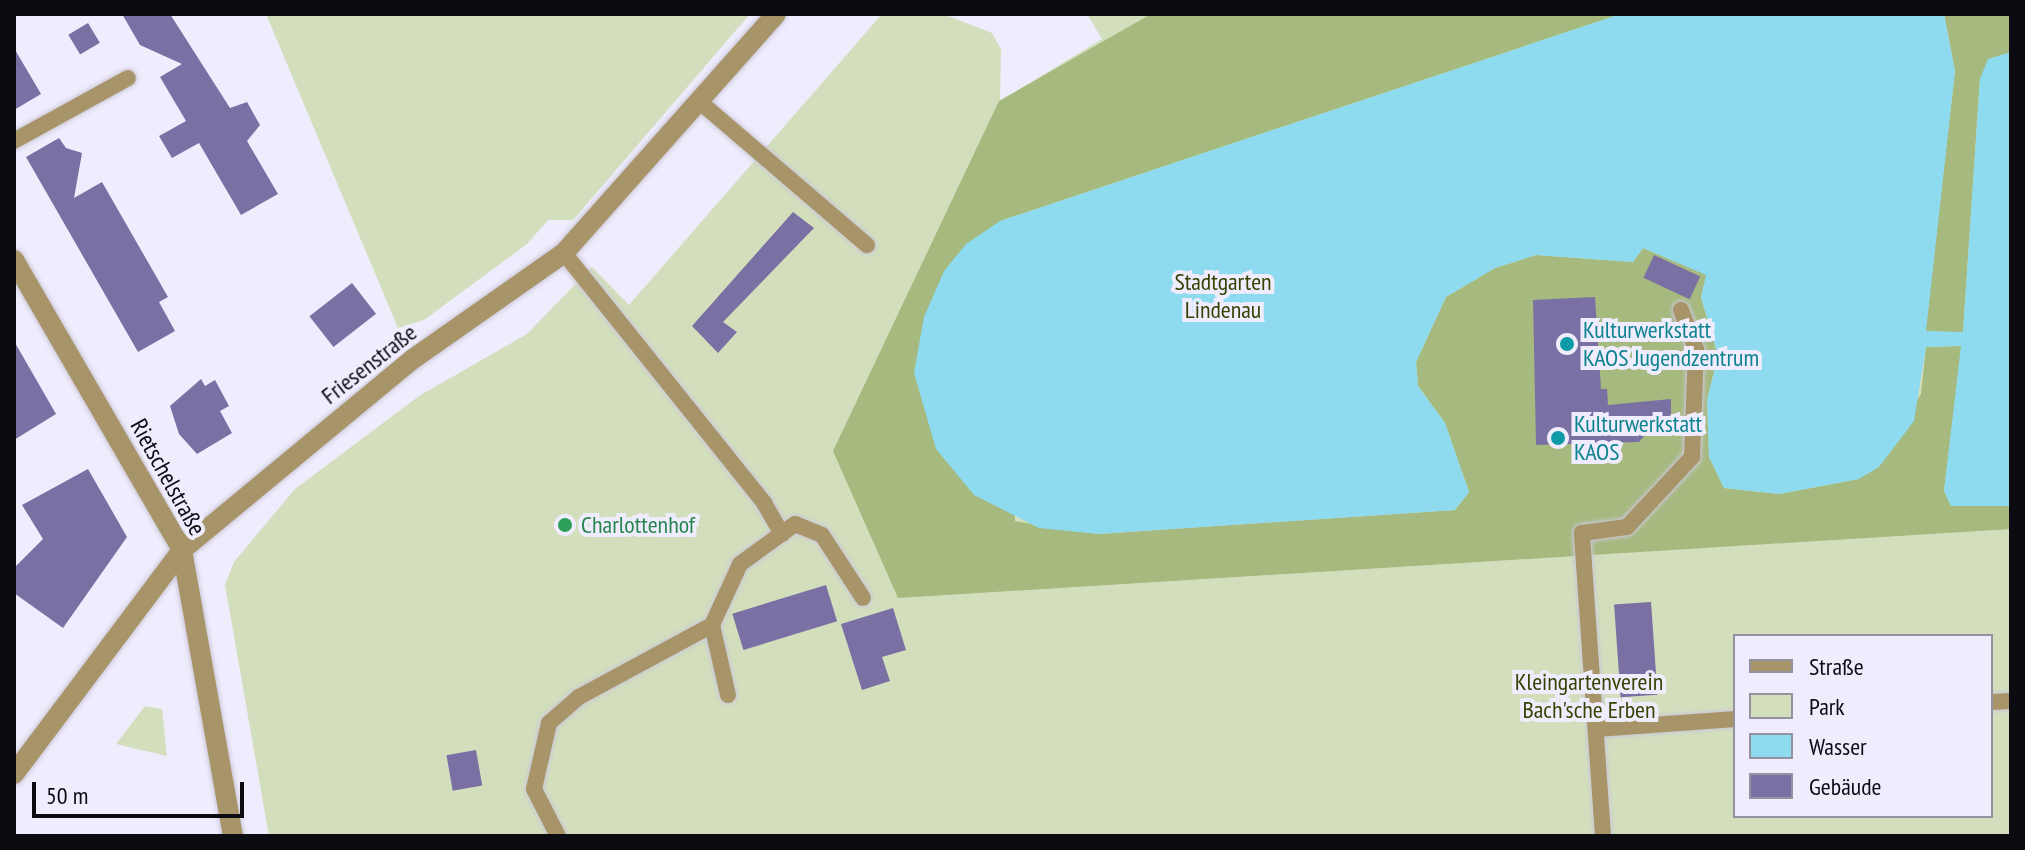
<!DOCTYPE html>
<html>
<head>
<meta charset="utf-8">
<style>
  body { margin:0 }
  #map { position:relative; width:2025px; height:850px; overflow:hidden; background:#efecfd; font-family:"PT Sans Narrow",sans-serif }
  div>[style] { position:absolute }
  .green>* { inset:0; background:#d3dfbc }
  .forest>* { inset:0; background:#a6b97f }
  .water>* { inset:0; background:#8edaef }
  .building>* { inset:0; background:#7b70a4; transform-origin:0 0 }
  .roads { filter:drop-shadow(0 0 2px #cbc8d7) drop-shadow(0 0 2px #cbc8d7) }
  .service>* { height:16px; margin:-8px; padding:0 8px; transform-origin:8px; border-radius:8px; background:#a89469 }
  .minor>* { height:20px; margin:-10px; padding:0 10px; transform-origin:10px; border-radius:10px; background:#a89469 }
  .tertiary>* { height:20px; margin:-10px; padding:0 10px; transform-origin:10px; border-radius:10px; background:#a89469 }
  .dots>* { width:22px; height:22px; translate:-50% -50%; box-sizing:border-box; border:4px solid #efecfd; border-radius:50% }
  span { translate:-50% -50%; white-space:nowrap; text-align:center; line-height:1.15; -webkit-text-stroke:8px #efecfd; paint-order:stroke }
  .park-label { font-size:24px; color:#344300 }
  .culture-label { font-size:24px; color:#0d838f }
  .left { translate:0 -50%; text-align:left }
  .street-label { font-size:24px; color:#0d0b12 }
  .leisure-label { font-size:24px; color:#27864d }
  .frame { position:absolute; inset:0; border:16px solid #0d0b12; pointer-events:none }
  .legend { position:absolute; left:1733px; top:634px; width:260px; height:184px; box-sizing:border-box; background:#efecfd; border:2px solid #95929f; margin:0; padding:10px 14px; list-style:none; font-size:24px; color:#0d0b12 }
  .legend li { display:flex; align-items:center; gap:16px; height:40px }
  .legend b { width:40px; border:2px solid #95929f }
  .scale { position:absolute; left:32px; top:782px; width:212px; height:36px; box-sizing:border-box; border:4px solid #0d0b12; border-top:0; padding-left:10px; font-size:24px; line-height:28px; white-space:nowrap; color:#0d0b12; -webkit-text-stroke:6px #efecfd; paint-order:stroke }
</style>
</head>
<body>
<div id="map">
  <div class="green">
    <div style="clip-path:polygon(266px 14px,750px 14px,573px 220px,548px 220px,527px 244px,424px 320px,398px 328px)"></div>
    <div style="clip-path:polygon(evenodd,882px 14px,943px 14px,992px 33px,1001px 49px,1000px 101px,1102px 39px,1087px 14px,2011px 14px,2011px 836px,269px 836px,225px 585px,234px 562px,295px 489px,419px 396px,527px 334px,592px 267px,629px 305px,882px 14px,1735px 636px,1991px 636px,1991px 816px,1735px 816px,1735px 636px)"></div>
    <div style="clip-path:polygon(145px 706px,162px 709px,167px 756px,116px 744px)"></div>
  </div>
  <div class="forest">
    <div style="clip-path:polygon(1151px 14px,1621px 14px,1000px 221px,1015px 521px,1098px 534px,1455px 510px,1469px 492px,1445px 423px,1418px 386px,1416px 362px,1446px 297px,1495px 268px,1536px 255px,1633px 262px,1643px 248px,1707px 275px,1701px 297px,1718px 356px,1707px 400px,1709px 457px,1724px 488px,1779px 494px,1859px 479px,1921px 394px,1926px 347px,1962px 346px,1944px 491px,1951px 506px,2011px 506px,2011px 529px,898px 598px,833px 451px,999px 101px)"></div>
    <div style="clip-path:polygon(1944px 14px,2011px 14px,2011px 52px,1980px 79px,1963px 333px,1925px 331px,1955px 71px)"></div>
  </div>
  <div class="water">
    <div style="clip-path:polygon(1621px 14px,1944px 14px,1955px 71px,1926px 331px,1963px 332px,1980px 79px,1988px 59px,2011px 52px,2011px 506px,1951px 506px,1944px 491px,1961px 346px,1926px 347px,1914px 421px,1879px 467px,1859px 479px,1779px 494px,1724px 488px,1709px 457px,1707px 400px,1718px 356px,1701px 297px,1706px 275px,1643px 248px,1633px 262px,1536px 255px,1495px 268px,1446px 297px,1416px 362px,1418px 386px,1445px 423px,1469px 492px,1455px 510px,1098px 534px,1039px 528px,974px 495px,936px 449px,914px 373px,924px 317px,944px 271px,966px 244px,1000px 221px)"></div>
  </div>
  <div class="building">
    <div style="clip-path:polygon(122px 14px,170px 14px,230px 108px,247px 102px,260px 125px,247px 141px,278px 194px,241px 215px,199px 143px,172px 158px,159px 136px,186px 121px,160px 77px,182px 64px,140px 45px)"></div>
    <div style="left:88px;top:23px;width:23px;height:23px;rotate:59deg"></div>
    <div style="clip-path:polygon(14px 48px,41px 94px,14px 110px)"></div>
    <div style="clip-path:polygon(59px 138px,66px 148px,82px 153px,74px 198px,102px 182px,168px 297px,159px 302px,175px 331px,138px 352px,26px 157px)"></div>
    <div style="clip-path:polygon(793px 212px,814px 228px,723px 322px,737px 332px,718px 353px,692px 326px)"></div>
    <div style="left:1654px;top:255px;width:51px;height:25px;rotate:25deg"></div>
    <div style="left:352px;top:283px;width:39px;height:54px;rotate:52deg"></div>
    <div style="clip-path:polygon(1595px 297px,1601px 389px,1607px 389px,1608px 405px,1671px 399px,1671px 425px,1652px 427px,1639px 442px,1536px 445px,1533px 300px)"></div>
    <div style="clip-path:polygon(14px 341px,56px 414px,14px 440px)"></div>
    <div style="clip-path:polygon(201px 379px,205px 386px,215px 380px,229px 406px,220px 411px,232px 433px,197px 454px,179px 434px,170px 406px)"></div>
    <div style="clip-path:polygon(88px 469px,127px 537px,63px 628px,14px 593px,14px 568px,43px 539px,22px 505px)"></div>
    <div style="left:826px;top:585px;width:38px;height:98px;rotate:73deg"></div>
    <div style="left:1651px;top:602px;width:93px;height:37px;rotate:86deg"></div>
    <div style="clip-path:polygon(893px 608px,906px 650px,882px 657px,890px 681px,862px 690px,841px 624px)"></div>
    <div style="left:476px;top:750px;width:36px;height:30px;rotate:80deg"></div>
  </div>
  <div class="roads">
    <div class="service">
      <div style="left:700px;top:102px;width:220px;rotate:40.6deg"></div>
      <div style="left:14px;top:141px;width:130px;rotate:-28.9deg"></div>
      <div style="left:564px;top:253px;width:320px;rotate:51.3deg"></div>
      <div style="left:764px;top:503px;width:36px;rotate:60deg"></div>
      <div style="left:728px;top:695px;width:72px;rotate:-102.9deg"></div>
      <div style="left:712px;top:625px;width:67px;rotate:-65.3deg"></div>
      <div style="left:740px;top:564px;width:68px;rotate:-36deg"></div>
      <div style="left:795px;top:524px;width:29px;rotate:22deg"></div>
      <div style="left:822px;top:535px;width:75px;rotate:56.9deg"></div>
      <div style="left:1991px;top:702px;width:20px;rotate:-3deg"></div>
      <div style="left:1597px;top:729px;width:138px;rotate:-4.1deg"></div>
      <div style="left:558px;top:836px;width:53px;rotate:-117.1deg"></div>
      <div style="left:534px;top:789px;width:68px;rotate:-77.2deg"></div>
      <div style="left:549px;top:723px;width:40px;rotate:-41deg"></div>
      <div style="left:579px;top:697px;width:151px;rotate:-28.4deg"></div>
      <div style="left:1603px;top:836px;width:304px;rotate:-94deg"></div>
      <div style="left:1582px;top:533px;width:45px;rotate:-7.6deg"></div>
      <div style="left:1627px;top:527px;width:96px;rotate:-47.1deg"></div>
      <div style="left:1692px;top:457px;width:108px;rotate:-87.9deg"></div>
      <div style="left:1696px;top:349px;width:42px;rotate:-111deg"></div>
    </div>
    <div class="minor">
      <div style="left:14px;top:260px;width:335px;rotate:59.9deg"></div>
      <div style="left:182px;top:550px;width:291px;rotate:79.9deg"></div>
    </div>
    <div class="tertiary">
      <div style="left:14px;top:774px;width:280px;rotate:-53.1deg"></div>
      <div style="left:182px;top:550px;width:300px;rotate:-39.6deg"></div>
      <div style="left:413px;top:359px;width:184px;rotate:-35.1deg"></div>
      <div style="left:564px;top:253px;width:319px;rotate:-48.4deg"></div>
    </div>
  </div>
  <div class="dots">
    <div style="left:1567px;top:344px;background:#0f9aa8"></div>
    <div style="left:1558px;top:438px;background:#0f9aa8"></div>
    <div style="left:565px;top:525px;background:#2e9e5b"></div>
  </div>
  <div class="park-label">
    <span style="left:1223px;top:296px">Stadtgarten<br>Lindenau</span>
    <span style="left:1589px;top:696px">Kleingartenverein<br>Bach'sche Erben</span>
  </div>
  <div class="culture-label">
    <span class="left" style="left:1583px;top:344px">Kulturwerkstatt<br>KAOS Jugendzentrum</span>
    <span class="left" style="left:1574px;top:438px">Kulturwerkstatt<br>KAOS</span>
  </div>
  <div class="street-label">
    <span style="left:369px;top:364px;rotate:-38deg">Friesenstraße</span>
    <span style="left:168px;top:477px;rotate:61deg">Rietschelstraße</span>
  </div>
  <div class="leisure-label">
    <span class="left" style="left:581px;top:525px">Charlottenhof</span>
  </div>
  <div class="frame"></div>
  <ul class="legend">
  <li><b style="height:10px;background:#a89469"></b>Straße</li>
  <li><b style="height:22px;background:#d3dfbc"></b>Park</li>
  <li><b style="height:22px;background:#8edaef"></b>Wasser</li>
  <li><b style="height:22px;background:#7b70a4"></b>Gebäude</li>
  </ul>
  <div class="scale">50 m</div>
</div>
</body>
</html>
